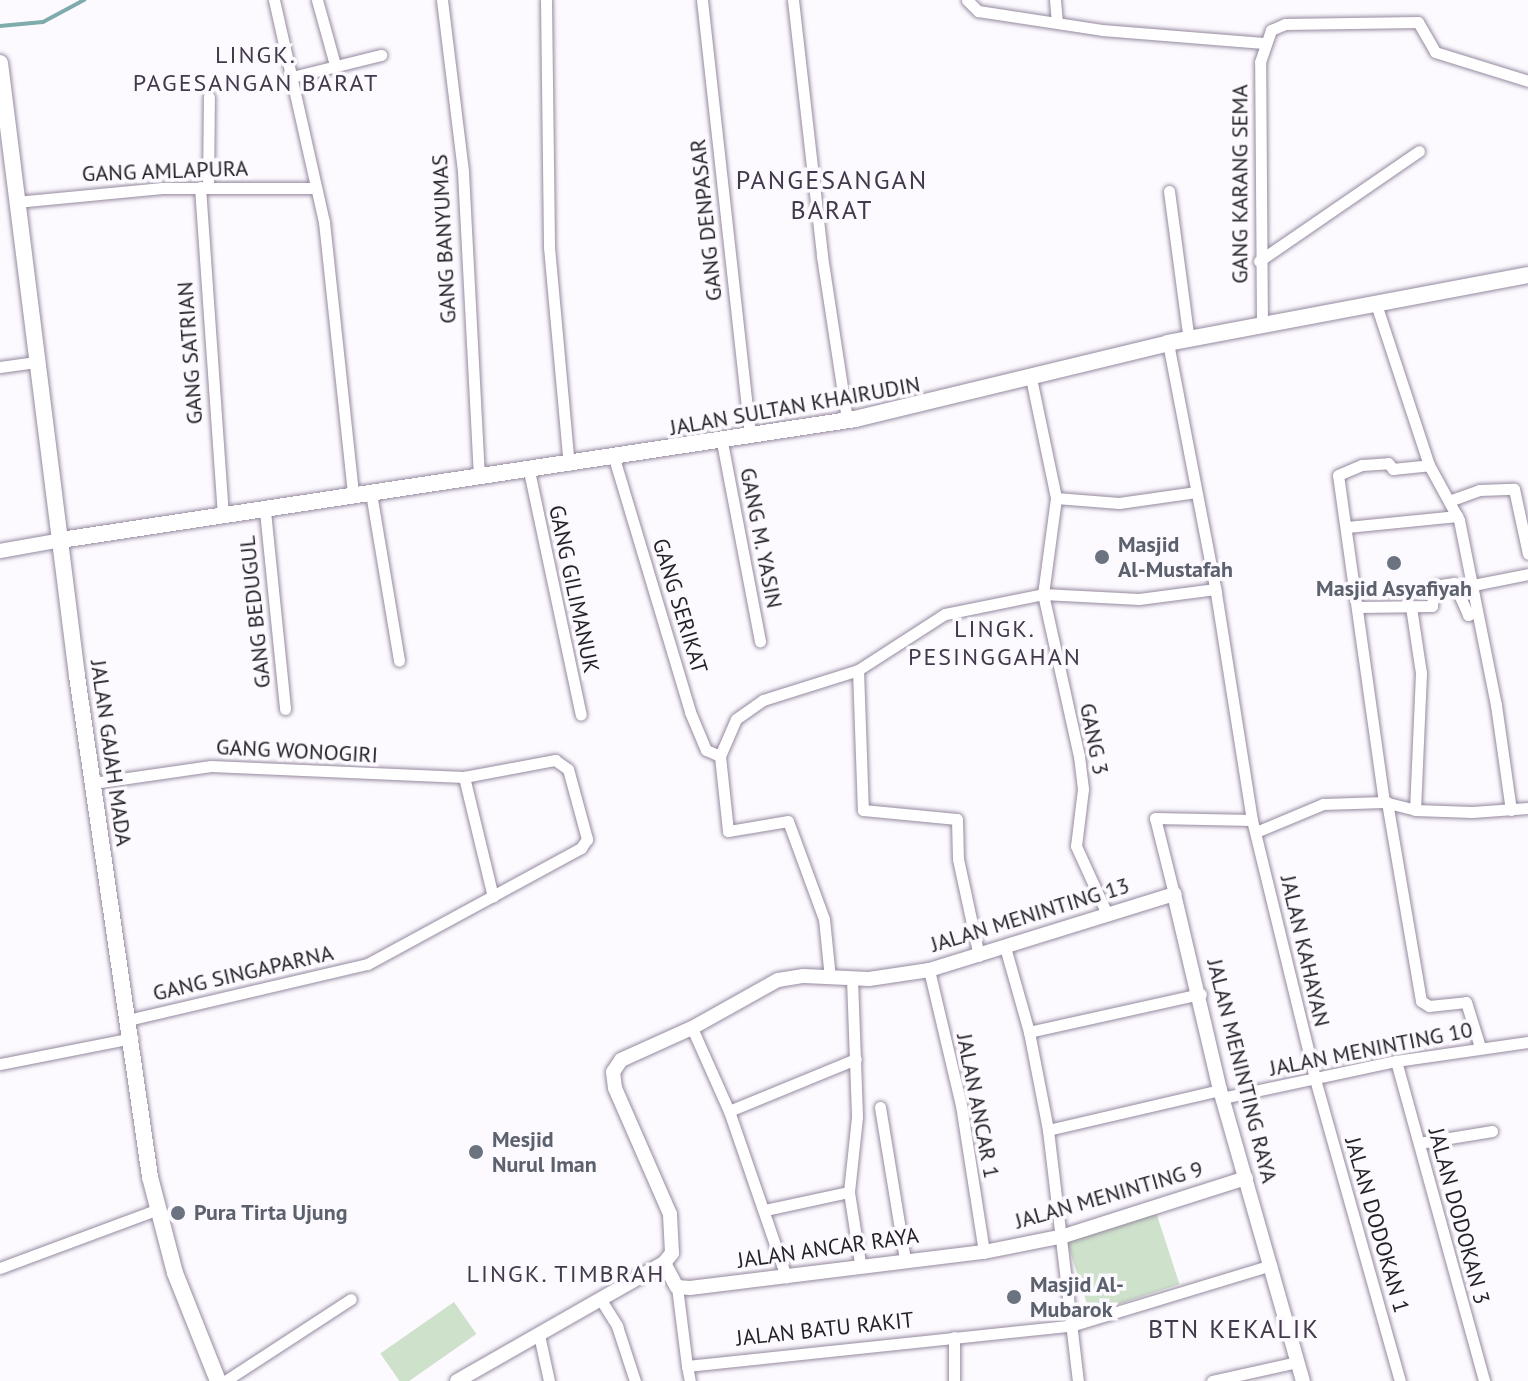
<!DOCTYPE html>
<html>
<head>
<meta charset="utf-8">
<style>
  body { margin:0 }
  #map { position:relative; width:1528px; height:1381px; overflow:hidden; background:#fdfaff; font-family:"PT Sans",sans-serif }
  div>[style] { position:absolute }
  .green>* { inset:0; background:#cee1cb; transform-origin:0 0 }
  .stream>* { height:4px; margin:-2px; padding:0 2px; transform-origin:2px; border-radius:2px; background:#7eabab }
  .roads { filter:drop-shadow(0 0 2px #95899f) drop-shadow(0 0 2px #95899f) }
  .minor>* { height:11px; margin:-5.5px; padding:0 5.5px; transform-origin:5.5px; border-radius:5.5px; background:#fff }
  .tertiary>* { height:14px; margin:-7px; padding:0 7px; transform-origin:7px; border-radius:7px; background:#fff }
  .secondary>* { height:16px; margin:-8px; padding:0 8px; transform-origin:8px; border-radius:8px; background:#fff }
  .dots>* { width:22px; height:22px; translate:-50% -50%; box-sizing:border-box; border:4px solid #fdfaff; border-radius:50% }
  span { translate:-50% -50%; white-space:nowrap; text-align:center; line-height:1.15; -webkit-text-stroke:7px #fdfaff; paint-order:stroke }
  .street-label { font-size:22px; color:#241f28 }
  .worship-label { font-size:22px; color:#5b616d; font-weight:700 }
  .left { translate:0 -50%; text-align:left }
  .neighbourhood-label { font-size:24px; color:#43394c; letter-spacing:2px }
  .quarter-label { font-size:26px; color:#43394c; letter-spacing:2px }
</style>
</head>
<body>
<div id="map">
  <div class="green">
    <div style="left:1156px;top:1212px;width:76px;height:94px;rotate:72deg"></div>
    <div style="left:454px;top:1302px;width:39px;height:90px;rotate:55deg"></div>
  </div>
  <div class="stream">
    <div style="left:0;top:26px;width:43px;rotate:-5.3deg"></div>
    <div style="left:43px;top:22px;width:47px;rotate:-28.2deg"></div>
  </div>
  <div class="roads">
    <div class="minor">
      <div style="left:274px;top:0;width:228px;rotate:77.3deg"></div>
      <div style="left:324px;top:222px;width:275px;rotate:83.9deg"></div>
      <div style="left:317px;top:0;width:67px;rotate:74.5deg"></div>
      <div style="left:442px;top:0;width:173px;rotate:83deg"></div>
      <div style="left:463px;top:172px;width:304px;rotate:87deg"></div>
      <div style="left:546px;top:0;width:247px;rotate:89.3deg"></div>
      <div style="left:549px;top:247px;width:219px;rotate:84.8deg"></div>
      <div style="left:702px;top:0;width:439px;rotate:83.7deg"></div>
      <div style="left:793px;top:0;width:258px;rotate:83.5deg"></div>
      <div style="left:822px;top:256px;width:166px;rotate:81.3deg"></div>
      <div style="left:967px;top:0;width:16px;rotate:45deg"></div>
      <div style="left:978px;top:11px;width:125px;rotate:8.7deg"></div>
      <div style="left:1102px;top:30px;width:162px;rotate:4.6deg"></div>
      <div style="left:1055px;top:0;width:22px;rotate:85deg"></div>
      <div style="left:292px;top:77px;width:92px;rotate:-13.9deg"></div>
      <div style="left:200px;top:187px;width:331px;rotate:86deg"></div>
      <div style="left:208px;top:187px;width:90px;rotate:-89.4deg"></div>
      <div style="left:1169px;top:191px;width:150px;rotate:82.4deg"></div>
      <div style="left:16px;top:202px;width:147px;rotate:-5.5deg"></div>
      <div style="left:162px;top:188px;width:154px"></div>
      <div style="left:1259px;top:261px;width:194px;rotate:-34.5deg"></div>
      <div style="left:1376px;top:304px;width:169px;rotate:71.8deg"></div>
      <div style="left:1429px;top:465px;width:63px;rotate:61.4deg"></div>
      <div style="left:1459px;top:520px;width:189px;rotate:78.7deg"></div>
      <div style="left:1496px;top:705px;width:106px;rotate:81.9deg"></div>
      <div style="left:1262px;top:326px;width:264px;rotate:-90.4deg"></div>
      <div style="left:1260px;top:62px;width:34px;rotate:-71deg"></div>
      <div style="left:1271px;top:30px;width:15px;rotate:-23deg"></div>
      <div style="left:1285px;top:24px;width:133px;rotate:-0.9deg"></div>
      <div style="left:1418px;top:22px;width:34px;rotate:60deg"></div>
      <div style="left:1435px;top:52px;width:97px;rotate:17.3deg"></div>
      <div style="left:1168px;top:343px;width:255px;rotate:79.1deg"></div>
      <div style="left:1216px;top:593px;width:230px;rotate:81deg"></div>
      <div style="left:1252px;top:820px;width:267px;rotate:76.3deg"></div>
      <div style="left:1315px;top:1079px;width:314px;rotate:74.3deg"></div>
      <div style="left:0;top:367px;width:36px;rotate:-8deg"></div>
      <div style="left:1031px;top:378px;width:123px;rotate:78.2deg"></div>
      <div style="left:1056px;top:498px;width:97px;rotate:97.7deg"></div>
      <div style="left:1043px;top:594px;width:166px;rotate:77.5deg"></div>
      <div style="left:1079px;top:756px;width:33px;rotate:83deg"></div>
      <div style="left:1083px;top:789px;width:57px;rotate:97deg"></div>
      <div style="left:1076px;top:846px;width:75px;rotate:65.5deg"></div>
      <div style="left:722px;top:442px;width:203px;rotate:79.2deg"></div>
      <div style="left:614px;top:458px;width:265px;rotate:73.3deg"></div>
      <div style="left:690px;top:712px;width:41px;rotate:67.2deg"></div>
      <div style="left:706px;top:750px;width:15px;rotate:23deg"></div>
      <div style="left:529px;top:471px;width:249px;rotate:78deg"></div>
      <div style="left:371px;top:493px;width:170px;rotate:80.5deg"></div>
      <div style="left:1056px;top:498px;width:63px;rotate:4.5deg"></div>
      <div style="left:1119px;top:503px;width:78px;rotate:-8.1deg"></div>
      <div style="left:1449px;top:501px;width:32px;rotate:-20deg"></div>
      <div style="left:1479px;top:490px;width:35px;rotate:-2deg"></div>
      <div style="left:1514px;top:489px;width:66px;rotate:77.8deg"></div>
      <div style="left:265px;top:511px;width:199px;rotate:84.2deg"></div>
      <div style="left:1347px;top:527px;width:111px;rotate:-5.7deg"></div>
      <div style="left:1473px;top:585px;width:56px;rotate:-11.3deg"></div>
      <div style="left:1358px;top:607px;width:74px;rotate:-0.8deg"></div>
      <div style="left:1432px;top:606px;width:20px;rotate:-84deg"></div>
      <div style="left:1434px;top:586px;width:20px;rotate:-9deg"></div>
      <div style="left:1454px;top:583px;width:35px;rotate:66deg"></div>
      <div style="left:1468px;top:615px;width:10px;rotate:-24deg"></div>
      <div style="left:1411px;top:607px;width:67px;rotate:81.4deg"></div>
      <div style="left:1421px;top:673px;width:137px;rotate:92.5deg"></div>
      <div style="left:858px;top:670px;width:140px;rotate:88deg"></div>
      <div style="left:863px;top:810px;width:94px;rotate:5.5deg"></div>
      <div style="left:957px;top:819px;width:40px;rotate:88.6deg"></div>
      <div style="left:958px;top:859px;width:99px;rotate:77.8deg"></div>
      <div style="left:464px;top:777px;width:123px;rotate:76.4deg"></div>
      <div style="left:93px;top:783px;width:119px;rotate:-8.2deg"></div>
      <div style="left:211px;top:766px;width:253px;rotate:2.5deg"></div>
      <div style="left:464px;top:777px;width:93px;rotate:-10.6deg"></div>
      <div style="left:555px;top:760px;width:16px;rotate:35deg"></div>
      <div style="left:568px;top:769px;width:73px;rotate:74.8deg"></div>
      <div style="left:587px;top:839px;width:11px;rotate:124deg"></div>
      <div style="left:581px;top:848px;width:243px;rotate:151.5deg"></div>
      <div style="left:367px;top:964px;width:244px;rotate:166.8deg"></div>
      <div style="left:1384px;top:802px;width:330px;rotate:-98deg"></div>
      <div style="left:1338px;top:475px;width:26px;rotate:-23deg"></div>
      <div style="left:1362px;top:465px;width:26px;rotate:-4deg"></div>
      <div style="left:1388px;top:463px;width:8px;rotate:50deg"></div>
      <div style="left:1393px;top:469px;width:36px;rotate:-6deg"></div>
      <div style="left:1387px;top:802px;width:202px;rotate:80.3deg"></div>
      <div style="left:1421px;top:1001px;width:9px;rotate:32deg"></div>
      <div style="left:1429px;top:1006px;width:37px;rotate:-6deg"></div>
      <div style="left:1466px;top:1002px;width:47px;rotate:72.7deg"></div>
      <div style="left:1256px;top:832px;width:73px;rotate:-22.7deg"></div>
      <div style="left:1323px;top:804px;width:61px;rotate:-1.9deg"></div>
      <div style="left:1384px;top:802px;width:32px;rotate:14deg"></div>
      <div style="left:1415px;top:810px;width:57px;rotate:2deg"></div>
      <div style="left:1472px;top:812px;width:56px;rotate:-4.1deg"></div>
      <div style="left:1174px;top:894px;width:78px;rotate:-104deg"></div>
      <div style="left:1155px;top:818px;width:97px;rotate:1.2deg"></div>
      <div style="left:1005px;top:947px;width:88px;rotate:74.2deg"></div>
      <div style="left:1029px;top:1032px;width:100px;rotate:79deg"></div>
      <div style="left:1048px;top:1130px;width:253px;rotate:83.2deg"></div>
      <div style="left:929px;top:970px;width:139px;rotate:76.7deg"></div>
      <div style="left:961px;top:1105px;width:149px;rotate:81.1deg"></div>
      <div style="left:830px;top:978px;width:59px;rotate:-95.8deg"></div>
      <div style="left:824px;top:919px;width:104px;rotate:-110.2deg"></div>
      <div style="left:788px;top:821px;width:61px;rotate:170.5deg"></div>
      <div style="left:728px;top:831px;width:75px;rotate:-96.1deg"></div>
      <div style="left:720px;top:756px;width:40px;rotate:-66.6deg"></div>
      <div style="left:736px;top:719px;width:33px;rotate:-35deg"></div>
      <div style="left:763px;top:700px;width:100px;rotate:-17.5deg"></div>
      <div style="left:858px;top:670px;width:103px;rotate:-32.8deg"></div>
      <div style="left:945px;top:614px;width:100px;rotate:-11.5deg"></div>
      <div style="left:1043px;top:594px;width:96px;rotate:3deg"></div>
      <div style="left:1139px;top:599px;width:77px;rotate:-7.5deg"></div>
      <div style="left:852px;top:979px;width:138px;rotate:87.9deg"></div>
      <div style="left:857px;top:1117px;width:75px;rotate:96.1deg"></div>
      <div style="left:849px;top:1192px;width:72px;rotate:81.2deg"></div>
      <div style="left:692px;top:1028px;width:91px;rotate:66deg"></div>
      <div style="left:729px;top:1111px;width:176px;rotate:71deg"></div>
      <div style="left:1029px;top:1032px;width:176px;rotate:-12.5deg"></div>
      <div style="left:1396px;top:1061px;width:332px;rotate:74.6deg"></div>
      <div style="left:0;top:1064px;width:135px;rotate:-11.1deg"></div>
      <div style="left:1222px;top:1098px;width:178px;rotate:-12deg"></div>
      <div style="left:1396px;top:1061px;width:133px;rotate:-8.2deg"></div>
      <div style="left:880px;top:1107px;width:154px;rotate:80.7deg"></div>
      <div style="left:729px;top:1111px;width:137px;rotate:-22.3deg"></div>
      <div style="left:1048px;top:1130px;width:177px;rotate:-13.1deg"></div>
      <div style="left:1419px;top:1143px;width:74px;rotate:-9.3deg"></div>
      <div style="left:765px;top:1210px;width:86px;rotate:-12.1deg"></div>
      <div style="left:0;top:1268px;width:166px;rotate:-20.4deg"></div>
      <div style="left:677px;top:1287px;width:80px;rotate:82.8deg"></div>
      <div style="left:687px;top:1366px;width:389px;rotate:-6deg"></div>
      <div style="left:1074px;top:1325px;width:206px;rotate:-16.9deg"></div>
      <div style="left:601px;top:1300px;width:31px;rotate:58deg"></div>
      <div style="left:617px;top:1326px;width:58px;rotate:71.9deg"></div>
      <div style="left:539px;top:1335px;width:47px;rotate:77.7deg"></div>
      <div style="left:687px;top:1366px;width:15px;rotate:79deg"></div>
      <div style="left:225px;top:1381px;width:150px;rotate:-33.1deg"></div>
      <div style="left:954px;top:1381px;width:44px;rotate:-90deg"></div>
      <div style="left:1212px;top:1381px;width:87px;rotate:-12.6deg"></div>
    </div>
    <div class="tertiary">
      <div style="left:0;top:551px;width:62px;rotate:-10.2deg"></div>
      <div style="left:664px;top:1263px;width:27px;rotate:62deg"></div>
      <div style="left:677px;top:1287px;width:13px;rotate:4deg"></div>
      <div style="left:690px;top:1288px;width:296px;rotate:-7deg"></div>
      <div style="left:984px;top:1252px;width:82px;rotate:-11.3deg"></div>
      <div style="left:1064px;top:1236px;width:191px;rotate:-17.7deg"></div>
      <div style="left:457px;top:1381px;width:238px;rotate:-29.7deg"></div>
      <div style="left:664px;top:1263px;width:13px;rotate:-51deg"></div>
      <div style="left:672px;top:1253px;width:39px;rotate:-93deg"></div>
      <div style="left:670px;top:1214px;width:137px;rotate:-113.6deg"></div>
      <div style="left:615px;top:1088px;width:16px;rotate:-97deg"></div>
      <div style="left:613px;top:1072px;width:14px;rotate:-56deg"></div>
      <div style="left:621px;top:1060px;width:78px;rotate:-24.3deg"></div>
      <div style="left:692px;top:1028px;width:98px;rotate:-29.2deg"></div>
      <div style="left:778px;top:980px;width:26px;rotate:-9deg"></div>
      <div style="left:804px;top:976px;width:65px;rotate:2.6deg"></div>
      <div style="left:869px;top:979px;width:61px;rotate:-8.5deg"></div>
      <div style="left:929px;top:970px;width:257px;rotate:-17.2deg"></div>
      <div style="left:1174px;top:894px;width:201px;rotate:76.8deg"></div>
      <div style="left:1220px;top:1090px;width:303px;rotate:74.1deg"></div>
    </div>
    <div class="secondary">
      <div style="left:0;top:63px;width:618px;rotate:82.84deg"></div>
      <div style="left:77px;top:676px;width:506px;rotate:81.71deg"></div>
      <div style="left:150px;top:1177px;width:99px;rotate:75.4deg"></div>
      <div style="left:175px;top:1273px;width:116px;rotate:68.3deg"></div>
      <div style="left:61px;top:540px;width:803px;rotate:-8.66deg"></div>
      <div style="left:855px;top:419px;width:322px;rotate:-13.6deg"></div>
      <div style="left:1168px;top:343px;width:366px;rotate:-10.7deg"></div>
    </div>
  </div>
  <div class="dots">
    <div style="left:1102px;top:557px;background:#6b7280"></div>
    <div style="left:1394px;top:563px;background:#6b7280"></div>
    <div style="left:476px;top:1152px;background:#6b7280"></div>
    <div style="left:178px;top:1213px;background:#6b7280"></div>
    <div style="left:1014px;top:1297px;background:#6b7280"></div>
  </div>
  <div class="street-label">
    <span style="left:165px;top:171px;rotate:-2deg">GANG AMLAPURA</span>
    <span style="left:1240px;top:184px;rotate:-90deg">GANG KARANG SEMA</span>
    <span style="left:706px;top:220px;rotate:-96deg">GANG DENPASAR</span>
    <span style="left:444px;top:239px;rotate:-93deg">GANG BANYUMAS</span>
    <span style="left:190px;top:353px;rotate:-94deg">GANG SATRIAN</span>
    <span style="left:795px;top:406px;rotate:-10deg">JALAN SULTAN KHAIRUDIN</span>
    <span style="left:761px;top:538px;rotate:79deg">GANG M. YASIN</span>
    <span style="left:574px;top:589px;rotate:78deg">GANG GILIMANUK</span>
    <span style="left:680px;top:606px;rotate:73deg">GANG SERIKAT</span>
    <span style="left:255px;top:612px;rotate:-96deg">GANG BEDUGUL</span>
    <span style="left:1094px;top:739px;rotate:79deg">GANG 3</span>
    <span style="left:297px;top:751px;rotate:3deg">GANG WONOGIRI</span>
    <span style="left:111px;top:753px;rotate:82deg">JALAN GAJAH MADA</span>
    <span style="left:1030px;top:915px;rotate:-17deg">JALAN MENINTING 13</span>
    <span style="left:1305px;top:951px;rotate:77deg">JALAN KAHAYAN</span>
    <span style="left:243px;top:973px;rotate:-13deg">GANG SINGAPARNA</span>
    <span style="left:1371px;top:1049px;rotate:-11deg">JALAN MENINTING 10</span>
    <span style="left:1242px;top:1071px;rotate:76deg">JALAN MENINTING RAYA</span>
    <span style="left:978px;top:1106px;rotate:79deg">JALAN ANCAR 1</span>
    <span style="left:1109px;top:1195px;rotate:-16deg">JALAN MENINTING 9</span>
    <span style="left:1459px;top:1216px;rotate:75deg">JALAN DODOKAN 3</span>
    <span style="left:1377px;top:1225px;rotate:74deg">JALAN DODOKAN 1</span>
    <span style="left:828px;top:1248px;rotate:-8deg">JALAN ANCAR RAYA</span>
    <span style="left:825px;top:1329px;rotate:-6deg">JALAN BATU RAKIT</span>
  </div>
  <div class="worship-label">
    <span class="left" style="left:1118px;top:557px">Masjid<br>Al-Mustafah</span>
    <span style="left:1394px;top:589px">Masjid Asyafiyah</span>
    <span class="left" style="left:492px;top:1152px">Mesjid<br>Nurul Iman</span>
    <span class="left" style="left:194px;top:1213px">Pura Tirta Ujung</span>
    <span class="left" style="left:1030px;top:1297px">Masjid Al-<br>Mubarok</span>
  </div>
  <div class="neighbourhood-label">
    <span style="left:256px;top:69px">LINGK.<br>PAGESANGAN BARAT</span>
    <span style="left:995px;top:643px">LINGK.<br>PESINGGAHAN</span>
    <span style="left:566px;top:1274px">LINGK. TIMBRAH</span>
  </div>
  <div class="quarter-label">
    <span style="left:832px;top:195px">PANGESANGAN<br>BARAT</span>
    <span style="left:1234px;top:1329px">BTN KEKALIK</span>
  </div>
</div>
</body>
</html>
